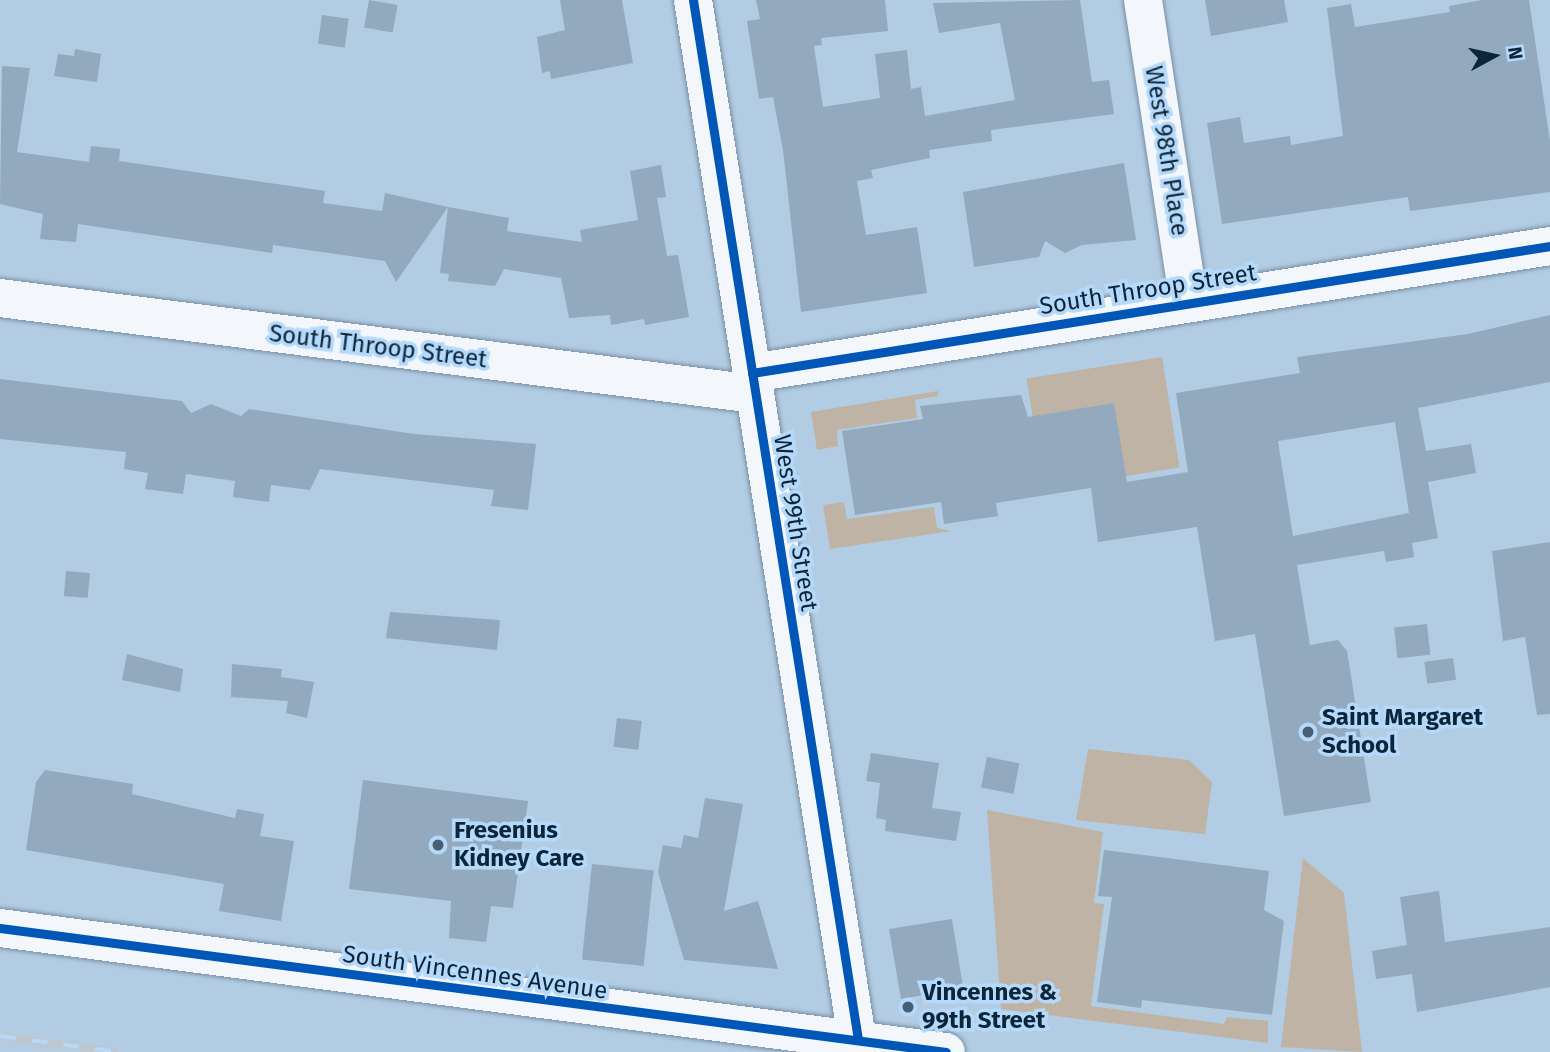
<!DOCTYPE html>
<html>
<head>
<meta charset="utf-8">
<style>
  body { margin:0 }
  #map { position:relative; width:1550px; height:1052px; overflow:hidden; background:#b2cce3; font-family:"Fira Sans",sans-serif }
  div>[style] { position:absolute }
  .green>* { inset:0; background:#beb3a5; transform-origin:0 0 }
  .building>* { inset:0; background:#93a9bd; transform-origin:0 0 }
  .roads { filter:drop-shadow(0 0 2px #788fa3) drop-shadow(0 0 2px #788fa3) }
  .minor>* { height:38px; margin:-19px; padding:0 19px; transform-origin:19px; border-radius:19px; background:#f3f7fb }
  .major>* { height:38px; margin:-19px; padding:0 19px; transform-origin:19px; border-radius:19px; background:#f3f7fb }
  .rail>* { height:8px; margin-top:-4px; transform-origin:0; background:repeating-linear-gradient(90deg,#b5d9fa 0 16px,#bfc7ce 0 32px); box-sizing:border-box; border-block:2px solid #bfc7ce }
  .cycleway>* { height:9px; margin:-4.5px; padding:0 4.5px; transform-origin:4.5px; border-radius:4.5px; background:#0057b8 }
  .dots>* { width:19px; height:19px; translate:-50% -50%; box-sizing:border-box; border:4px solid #b5d9fa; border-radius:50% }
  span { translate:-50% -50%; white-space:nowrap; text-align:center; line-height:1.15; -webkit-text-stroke:7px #b5d9fa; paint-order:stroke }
  .street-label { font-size:24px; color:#0c2539 }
  .poi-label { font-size:24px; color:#0c2539; font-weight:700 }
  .left { translate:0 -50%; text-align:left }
  .north { position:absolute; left:1459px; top:21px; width:70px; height:70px; -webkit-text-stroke:5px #b5d9fa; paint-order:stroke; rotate:82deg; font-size:19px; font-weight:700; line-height:28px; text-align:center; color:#0c2539 }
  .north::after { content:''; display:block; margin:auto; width:24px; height:32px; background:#0c2539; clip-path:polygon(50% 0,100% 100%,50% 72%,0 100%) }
</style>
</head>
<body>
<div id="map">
  <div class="green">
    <div style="left:1162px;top:357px;width:112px;height:137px;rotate:81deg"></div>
    <div style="clip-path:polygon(938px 391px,938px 396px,915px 400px,917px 418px,837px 430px,838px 446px,817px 450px,811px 412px)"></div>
    <div style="clip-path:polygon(844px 502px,847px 519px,934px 507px,937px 528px,951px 531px,830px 549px,823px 505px)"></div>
    <div style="clip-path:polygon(1088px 749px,1189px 760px,1212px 782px,1205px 834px,1076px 820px)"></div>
    <div style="clip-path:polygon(987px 810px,1103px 832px,1094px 903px,1104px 904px,1091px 1006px,1224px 1024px,1227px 1017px,1268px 1021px,1268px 1043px,1001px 1009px)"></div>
    <div style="clip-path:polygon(1303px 858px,1344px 893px,1362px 1052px,1281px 1047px)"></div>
  </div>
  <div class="building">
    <div style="left:369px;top:0;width:29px;height:28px;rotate:10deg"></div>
    <div style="clip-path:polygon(560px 0,622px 0,633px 63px,551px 79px,550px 71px,542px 73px,537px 37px,565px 30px)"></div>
    <div style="clip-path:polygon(756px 0,885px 0,888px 31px,821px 38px,822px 45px,814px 46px,823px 107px,880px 98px,875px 54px,907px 50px,911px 89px,921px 87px,925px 116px,1015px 100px,1000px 23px,939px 33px,933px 3px,1080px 0,1092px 82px,1109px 80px,1114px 114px,991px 130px,992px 141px,929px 150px,930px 158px,871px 170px,873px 178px,857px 181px,866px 235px,917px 227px,927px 293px,801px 312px,783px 150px,773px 97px,759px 99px,747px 21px,760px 19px)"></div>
    <div style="clip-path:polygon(1205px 0,1284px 0,1288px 22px,1211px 36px)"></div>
    <div style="clip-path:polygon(1482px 0,1529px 0,1550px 141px,1550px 192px,1410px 211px,1408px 197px,1222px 224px,1207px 123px,1240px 117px,1244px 143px,1290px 136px,1291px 145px,1343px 136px,1327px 8px,1351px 4px,1355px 27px,1450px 12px,1449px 6px)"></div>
    <div style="left:322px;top:15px;width:27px;height:29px;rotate:8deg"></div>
    <div style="clip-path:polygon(75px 49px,101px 54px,97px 82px,54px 76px,58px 54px,74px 56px)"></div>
    <div style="clip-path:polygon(2px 66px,30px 68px,17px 152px,89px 162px,91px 146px,120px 149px,119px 161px,325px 191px,323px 203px,382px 211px,385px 193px,448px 207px,396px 282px,385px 261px,273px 245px,272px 253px,78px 224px,76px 242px,40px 239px,43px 214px,0 204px)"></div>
    <div style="clip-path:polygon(1124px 163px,1136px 240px,1082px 245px,1065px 253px,1045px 241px,1039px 257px,974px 267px,963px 192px)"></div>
    <div style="clip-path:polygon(661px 165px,666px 197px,657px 198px,667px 256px,678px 255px,689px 317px,645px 325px,644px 319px,611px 325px,610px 315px,569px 318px,561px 278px,504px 269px,495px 286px,448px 281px,449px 274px,440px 273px,448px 207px,509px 218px,507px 231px,582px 242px,580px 230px,638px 220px,630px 171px)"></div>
    <div style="clip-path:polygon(evenodd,1550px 315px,1550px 382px,1418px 408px,1426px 451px,1471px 444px,1476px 473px,1428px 482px,1438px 538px,1412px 543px,1414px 557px,1386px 562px,1384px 551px,1297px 565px,1310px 645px,1338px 640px,1347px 651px,1371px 802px,1284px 816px,1255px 634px,1215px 641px,1197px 527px,1098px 542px,1091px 488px,996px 503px,998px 516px,944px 524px,941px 502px,855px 515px,842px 431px,923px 419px,920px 406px,1021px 395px,1028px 417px,1114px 403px,1127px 482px,1188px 472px,1176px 393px,1300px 373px,1297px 357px,1468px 334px,1550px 315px,1395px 422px,1409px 513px,1293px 536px,1278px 441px,1395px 422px)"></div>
    <div style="clip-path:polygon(0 379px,182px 401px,191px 413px,211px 404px,241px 416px,249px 409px,414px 434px,536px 444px,528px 510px,491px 506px,494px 490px,320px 469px,310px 490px,271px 485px,269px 502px,233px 497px,235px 481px,186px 474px,183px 494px,145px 489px,148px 473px,124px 469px,126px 452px,0 439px)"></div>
    <div style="clip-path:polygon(1550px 542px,1550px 714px,1537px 715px,1525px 637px,1503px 641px,1492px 551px)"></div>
    <div style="left:66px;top:571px;width:24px;height:25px;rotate:5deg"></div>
    <div style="clip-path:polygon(390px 612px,500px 620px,497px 650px,386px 638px)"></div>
    <div style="left:1427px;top:624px;width:31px;height:33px;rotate:84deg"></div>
    <div style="clip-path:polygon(127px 654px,183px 669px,180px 692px,122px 680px)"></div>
    <div style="left:1453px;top:658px;width:22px;height:29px;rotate:82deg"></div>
    <div style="clip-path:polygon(232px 664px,282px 669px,281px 677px,314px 682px,307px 718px,286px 713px,288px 701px,231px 697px)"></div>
    <div style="left:617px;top:718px;width:25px;height:29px;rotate:7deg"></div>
    <div style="clip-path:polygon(871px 753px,939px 763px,932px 808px,961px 812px,956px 841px,885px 831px,886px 820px,876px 818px,880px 783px,866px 781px)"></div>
    <div style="left:987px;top:757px;width:33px;height:31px;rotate:11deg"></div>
    <div style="clip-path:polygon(45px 770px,133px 784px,132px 794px,235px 818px,237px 809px,264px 814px,260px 836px,294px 841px,281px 921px,219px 911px,224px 884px,26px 850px,36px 782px)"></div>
    <div style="clip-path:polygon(363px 780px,528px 801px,513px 908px,491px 906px,486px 942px,449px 938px,451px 901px,349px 889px)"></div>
    <div style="clip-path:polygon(705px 798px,743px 804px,724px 911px,758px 901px,778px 969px,684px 960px,658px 872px,663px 845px,681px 848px,684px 835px,698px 838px)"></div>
    <div style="clip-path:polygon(1104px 850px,1269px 871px,1264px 910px,1284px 921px,1272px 1015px,1142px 1000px,1141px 1008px,1097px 1002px,1112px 897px,1098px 896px)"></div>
    <div style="left:592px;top:864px;width:62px;height:96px;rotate:6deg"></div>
    <div style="clip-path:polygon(1439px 891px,1445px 942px,1550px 927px,1550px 987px,1417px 1012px,1412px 974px,1376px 979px,1372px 951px,1407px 945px,1400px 897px)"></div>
    <div style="clip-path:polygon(952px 919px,965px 999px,931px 1004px,929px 994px,901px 999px,889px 929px)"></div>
  </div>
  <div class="roads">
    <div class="minor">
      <div style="left:693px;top:0;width:1065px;rotate:81.03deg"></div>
      <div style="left:1143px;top:0;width:306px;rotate:81.4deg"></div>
      <div style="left:0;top:298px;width:761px;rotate:7.25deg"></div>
      <div style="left:752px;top:373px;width:808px;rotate:-9.04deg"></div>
    </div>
    <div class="major">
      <div style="left:0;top:928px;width:954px;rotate:7.47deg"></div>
    </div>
  </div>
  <div class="rail">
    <div style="left:0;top:1036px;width:119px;rotate:7.7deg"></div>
  </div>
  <div class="cycleway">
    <div style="left:693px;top:0;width:1053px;rotate:80.98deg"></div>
    <div style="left:752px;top:373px;width:808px;rotate:-9.04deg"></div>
    <div style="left:0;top:928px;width:954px;rotate:7.47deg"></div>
  </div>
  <div class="dots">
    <div style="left:1308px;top:732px;background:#465f74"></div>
    <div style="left:438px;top:845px;background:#465f74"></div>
    <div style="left:908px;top:1007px;background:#465f74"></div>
  </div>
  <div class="street-label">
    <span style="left:1166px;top:151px;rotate:81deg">West 98th Place</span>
    <span style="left:1148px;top:290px;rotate:-9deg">South Throop Street</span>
    <span style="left:378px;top:347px;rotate:7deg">South Throop Street</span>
    <span style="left:795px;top:523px;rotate:81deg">West 99th Street</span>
    <span style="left:475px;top:973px;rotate:8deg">South Vincennes Avenue</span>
  </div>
  <div class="poi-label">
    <span class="left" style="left:1322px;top:732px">Saint Margaret<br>School</span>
    <span class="left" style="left:454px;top:845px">Fresenius<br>Kidney Care</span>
    <span class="left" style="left:922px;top:1007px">Vincennes &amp;<br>99th Street</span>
  </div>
  <div class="north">N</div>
</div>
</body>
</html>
